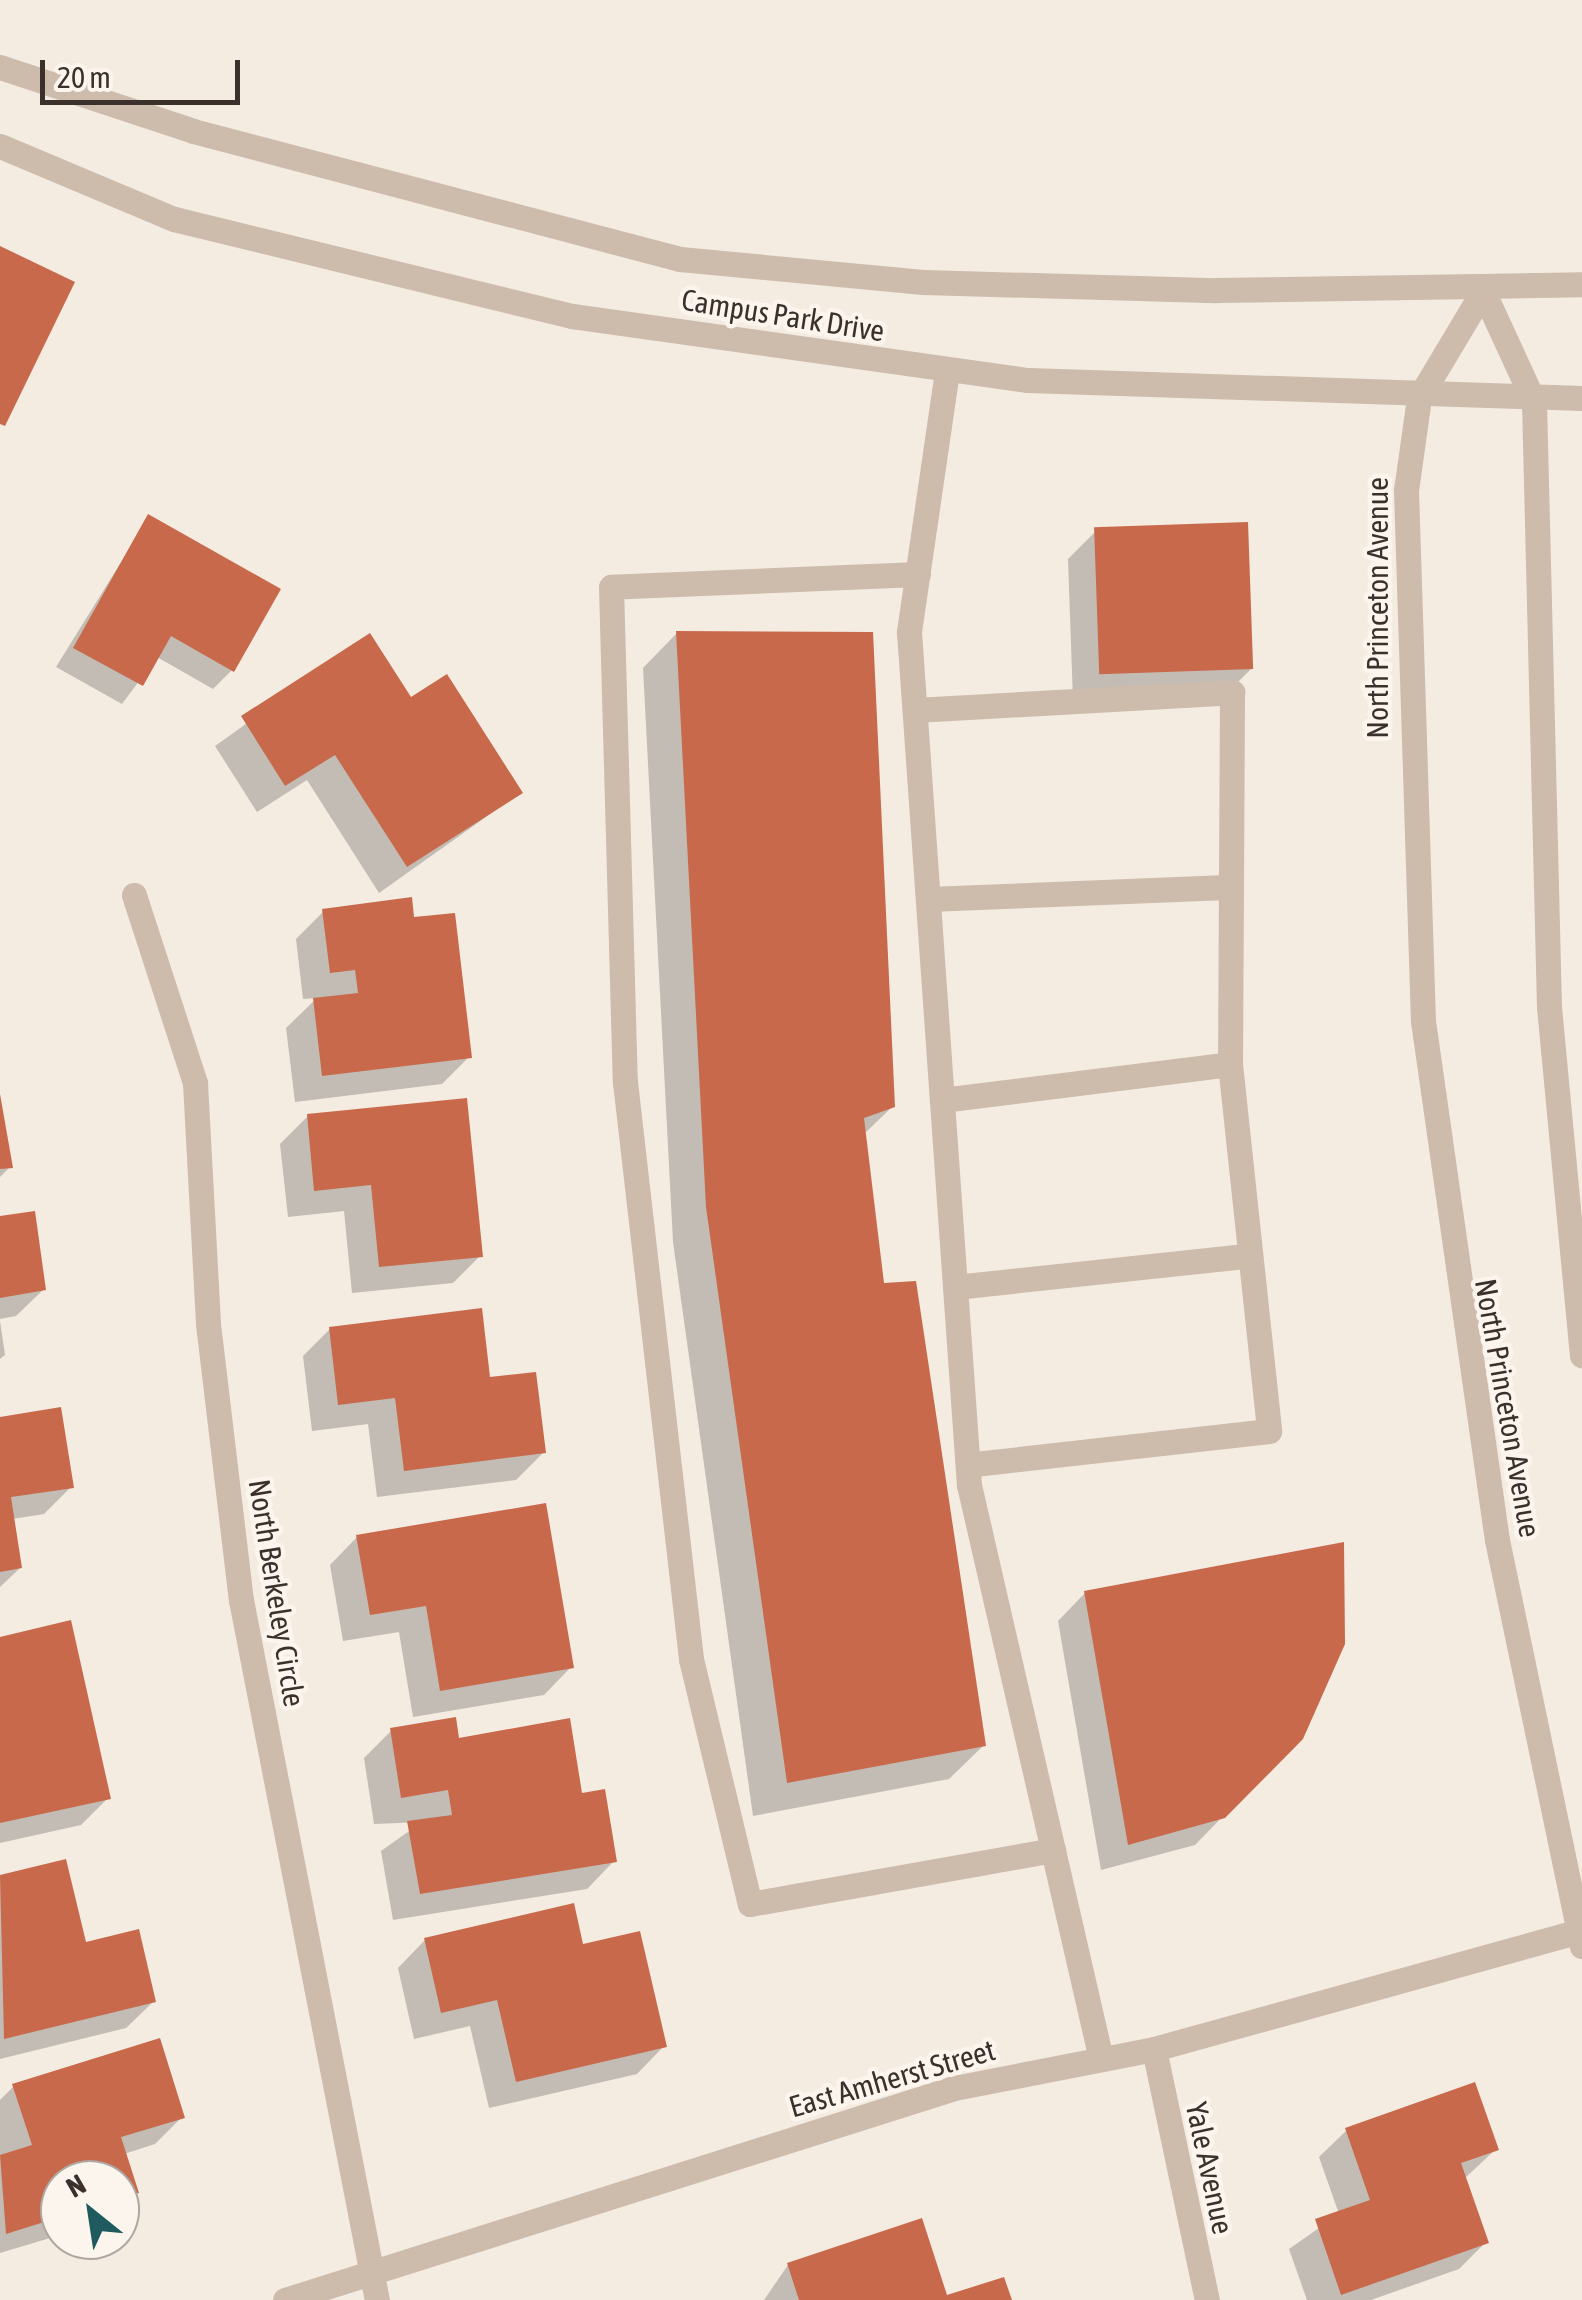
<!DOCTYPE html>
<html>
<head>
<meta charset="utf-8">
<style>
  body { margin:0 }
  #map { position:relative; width:1582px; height:2300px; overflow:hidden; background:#f4ebe1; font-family:"Asap Condensed",sans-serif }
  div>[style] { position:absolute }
  .shadow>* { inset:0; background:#0003 }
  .building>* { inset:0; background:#c8694b; transform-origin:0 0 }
  .service>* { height:25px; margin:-12.5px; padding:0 12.5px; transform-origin:12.5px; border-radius:12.5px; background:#cdbbac }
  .minor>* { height:25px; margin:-12.5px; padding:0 12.5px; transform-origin:12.5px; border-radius:12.5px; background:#cdbbac }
  .tertiary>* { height:25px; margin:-12.5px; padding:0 12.5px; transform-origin:12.5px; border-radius:12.5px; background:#cdbbac }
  span { translate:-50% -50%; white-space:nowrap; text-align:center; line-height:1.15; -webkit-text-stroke:9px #fbf5ee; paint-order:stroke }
  .street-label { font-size:30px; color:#3b302b }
  .north { position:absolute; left:40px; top:2160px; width:100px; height:100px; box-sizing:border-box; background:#fbf5ee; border:2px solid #aea6a0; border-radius:50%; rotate:330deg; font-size:28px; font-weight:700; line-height:40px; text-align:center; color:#3b302b }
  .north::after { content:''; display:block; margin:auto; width:35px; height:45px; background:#1f5a5e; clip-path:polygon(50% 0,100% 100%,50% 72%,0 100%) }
  .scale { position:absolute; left:40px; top:60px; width:200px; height:45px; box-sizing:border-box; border:5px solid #3b302b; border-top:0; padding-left:12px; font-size:30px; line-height:35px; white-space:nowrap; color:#3b302b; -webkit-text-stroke:8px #fbf5ee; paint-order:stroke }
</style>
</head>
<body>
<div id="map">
  <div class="shadow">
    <div style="clip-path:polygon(149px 517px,232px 670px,213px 689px,157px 657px,122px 704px,56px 667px)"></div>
    <div style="clip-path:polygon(1095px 532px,1252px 668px,1225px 695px,1073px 701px,1068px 559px)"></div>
    <div style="clip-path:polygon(677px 633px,893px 1106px,863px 1135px,882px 1285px,984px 1745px,949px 1779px,753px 1816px,673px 1242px,643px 668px)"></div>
    <div style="clip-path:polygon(369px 636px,411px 700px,520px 793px,379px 893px,307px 780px,257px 812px,215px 746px)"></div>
    <div style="clip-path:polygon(324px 911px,412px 920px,469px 1057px,442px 1084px,295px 1102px,286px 1028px,317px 998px,303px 999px,296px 939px)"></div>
    <div style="clip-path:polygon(0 1097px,10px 1167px,0 1177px)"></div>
    <div style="clip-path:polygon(308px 1116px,480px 1256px,453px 1283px,352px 1293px,344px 1211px,288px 1217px,280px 1144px)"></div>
    <div style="clip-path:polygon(0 1219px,44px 1289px,16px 1316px,0 1319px)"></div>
    <div style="clip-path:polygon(0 1321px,5px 1355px,0 1359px)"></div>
    <div style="clip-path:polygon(330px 1329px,488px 1380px,543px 1453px,516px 1480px,377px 1497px,368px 1424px,312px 1431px,303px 1356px)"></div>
    <div style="clip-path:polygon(0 1420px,71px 1487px,44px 1514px,12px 1519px,20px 1568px,0 1587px)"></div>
    <div style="clip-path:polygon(357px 1537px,571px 1667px,544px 1695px,413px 1717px,399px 1632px,343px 1641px,330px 1565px)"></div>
    <div style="clip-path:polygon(1085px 1593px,1300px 1737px,1195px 1845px,1101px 1870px,1058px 1621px)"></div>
    <div style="clip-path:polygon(0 1639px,108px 1798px,81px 1825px,0 1843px)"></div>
    <div style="clip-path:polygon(392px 1730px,457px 1741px,614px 1861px,587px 1889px,393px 1920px,381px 1851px,422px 1822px,374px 1824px,364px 1758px)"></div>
    <div style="clip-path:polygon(64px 1862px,84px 1945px,154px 2001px,126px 2028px,0 2059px,0 1878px)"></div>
    <div style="clip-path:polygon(425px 1940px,581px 1947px,664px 2046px,637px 2074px,489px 2108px,470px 2026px,414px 2039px,398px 1968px)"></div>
    <div style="clip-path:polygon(14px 2086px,182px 2117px,155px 2144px,124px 2154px,136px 2192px,120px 2208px,120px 2180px,60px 2180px,60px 2235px,0 2253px,0 2100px)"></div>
    <div style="clip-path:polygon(1347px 2130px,1496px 2149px,1464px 2179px,1486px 2242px,1459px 2269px,1371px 2300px,1307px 2300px,1289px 2249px,1339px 2214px,1319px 2157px)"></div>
    <div style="clip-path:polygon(788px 2265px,946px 2298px,1009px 2300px,764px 2300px)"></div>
  </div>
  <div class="building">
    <div style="clip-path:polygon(0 246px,75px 282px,5px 426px,0 424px)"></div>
    <div style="clip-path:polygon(148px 514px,281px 589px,234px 672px,171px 636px,143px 686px,73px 648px)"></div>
    <div style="left:1248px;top:522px;width:147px;height:154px;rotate:88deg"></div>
    <div style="clip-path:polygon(676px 631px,873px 632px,895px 1107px,864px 1118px,884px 1283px,916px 1281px,986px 1746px,787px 1783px,706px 1207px)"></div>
    <div style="clip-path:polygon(370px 633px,411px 697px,447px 674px,523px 793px,407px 867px,335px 755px,285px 786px,241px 716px)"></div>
    <div style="clip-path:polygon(412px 897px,414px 917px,455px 913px,472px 1058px,322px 1076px,313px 998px,358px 993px,355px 970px,330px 973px,322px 909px)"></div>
    <div style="clip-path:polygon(0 1094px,13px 1168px,0 1169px)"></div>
    <div style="clip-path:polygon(467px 1098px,483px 1257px,379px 1267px,371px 1185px,314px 1191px,307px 1114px)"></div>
    <div style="clip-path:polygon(35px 1211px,46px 1290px,0 1298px,0 1216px)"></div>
    <div style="clip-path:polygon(482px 1308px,490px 1377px,536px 1372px,546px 1453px,404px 1471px,395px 1398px,338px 1405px,329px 1327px)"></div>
    <div style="clip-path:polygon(61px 1407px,74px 1488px,11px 1497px,22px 1568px,0 1572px,0 1417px)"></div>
    <div style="clip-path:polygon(546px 1503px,574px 1668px,440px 1691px,426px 1606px,370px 1615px,356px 1535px)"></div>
    <div style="clip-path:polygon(1344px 1542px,1345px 1644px,1303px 1739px,1225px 1818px,1128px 1845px,1084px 1591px)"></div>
    <div style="clip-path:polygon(71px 1620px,111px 1799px,0 1823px,0 1637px)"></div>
    <div style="clip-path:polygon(456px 1717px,459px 1738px,570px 1718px,582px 1793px,605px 1789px,617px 1862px,420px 1894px,407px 1821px,452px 1815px,448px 1790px,401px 1798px,390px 1728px)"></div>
    <div style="clip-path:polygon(66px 1859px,86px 1942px,139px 1929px,156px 2002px,4px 2039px,0 1875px)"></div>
    <div style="clip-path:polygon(574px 1903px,583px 1944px,640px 1931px,667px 2047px,516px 2082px,497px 2000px,441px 2013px,424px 1938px)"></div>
    <div style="clip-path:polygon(160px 2038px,185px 2118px,121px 2137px,139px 2193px,120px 2199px,120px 2180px,60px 2180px,60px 2217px,6px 2234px,0 2155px,32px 2145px,12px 2084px)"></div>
    <div style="clip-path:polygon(1475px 2082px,1499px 2150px,1461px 2163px,1489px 2243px,1341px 2295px,1315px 2219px,1370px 2200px,1345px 2128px)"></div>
    <div style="clip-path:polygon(922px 2218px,947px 2295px,1004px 2277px,1012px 2300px,799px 2300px,787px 2263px)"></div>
  </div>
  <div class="service">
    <div style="left:947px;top:371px;width:264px;rotate:98.3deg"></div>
    <div style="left:909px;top:632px;width:855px;rotate:85.98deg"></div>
    <div style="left:969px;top:1485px;width:589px;rotate:77.05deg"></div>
    <div style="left:918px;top:574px;width:307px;rotate:177.6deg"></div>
    <div style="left:611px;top:587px;width:495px;rotate:88.4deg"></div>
    <div style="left:625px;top:1082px;width:581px;rotate:83.47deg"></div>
    <div style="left:691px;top:1659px;width:252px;rotate:76.5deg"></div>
    <div style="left:750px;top:1904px;width:308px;rotate:-10.1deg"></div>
    <div style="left:915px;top:710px;width:318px;rotate:-3.2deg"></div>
    <div style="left:1232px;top:692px;width:372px;rotate:90.3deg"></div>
    <div style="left:1230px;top:1064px;width:369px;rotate:83.9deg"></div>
    <div style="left:1269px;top:1431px;width:303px;rotate:173.6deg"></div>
    <div style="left:928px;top:899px;width:299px;rotate:-2.3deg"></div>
    <div style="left:942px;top:1100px;width:290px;rotate:-7.1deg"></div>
    <div style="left:955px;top:1287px;width:294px;rotate:-6.1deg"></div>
  </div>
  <div class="minor">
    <div style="left:134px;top:895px;width:198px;rotate:72deg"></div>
    <div style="left:195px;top:1083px;width:241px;rotate:86.9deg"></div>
    <div style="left:208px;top:1324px;width:278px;rotate:83.2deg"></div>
    <div style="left:241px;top:1600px;width:713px;rotate:79.01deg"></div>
    <div style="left:1154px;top:2049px;width:257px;rotate:78.1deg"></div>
    <div style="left:285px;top:2300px;width:702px;rotate:-17.58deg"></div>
    <div style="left:954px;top:2088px;width:204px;rotate:-11deg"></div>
    <div style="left:1154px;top:2049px;width:444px;rotate:-15.5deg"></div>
  </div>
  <div class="tertiary">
    <div style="left:0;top:67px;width:203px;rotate:18.3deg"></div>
    <div style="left:193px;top:131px;width:504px;rotate:14.73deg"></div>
    <div style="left:680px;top:259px;width:244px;rotate:5.4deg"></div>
    <div style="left:923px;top:282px;width:293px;rotate:1.6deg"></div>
    <div style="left:1216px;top:290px;width:366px;rotate:-0.9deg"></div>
    <div style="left:0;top:146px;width:189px;rotate:22.8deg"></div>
    <div style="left:174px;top:219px;width:410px;rotate:13.7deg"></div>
    <div style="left:572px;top:316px;width:460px;rotate:8deg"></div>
    <div style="left:1028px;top:380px;width:554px;rotate:1.86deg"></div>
    <div style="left:1483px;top:291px;width:125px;rotate:120.9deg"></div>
    <div style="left:1419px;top:398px;width:93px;rotate:98deg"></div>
    <div style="left:1406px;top:490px;width:531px;rotate:88.17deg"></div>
    <div style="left:1423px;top:1021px;width:524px;rotate:81.89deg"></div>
    <div style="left:1497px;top:1540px;width:415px;rotate:78.2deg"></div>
    <div style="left:1483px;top:291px;width:122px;rotate:65.3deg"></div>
    <div style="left:1534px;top:402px;width:605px;rotate:88.58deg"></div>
    <div style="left:1549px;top:1007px;width:350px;rotate:84.6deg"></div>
  </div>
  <div class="street-label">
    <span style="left:783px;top:315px;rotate:9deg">Campus Park Drive</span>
    <span style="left:1377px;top:608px;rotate:-90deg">North Princeton Avenue</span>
    <span style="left:1508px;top:1408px;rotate:80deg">North Princeton Avenue</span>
    <span style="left:277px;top:1593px;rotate:81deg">North Berkeley Circle</span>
    <span style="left:892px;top:2078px;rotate:-16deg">East Amherst Street</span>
    <span style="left:1210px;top:2168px;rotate:78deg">Yale Avenue</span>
  </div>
  <div class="north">N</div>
  <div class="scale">20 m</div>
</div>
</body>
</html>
